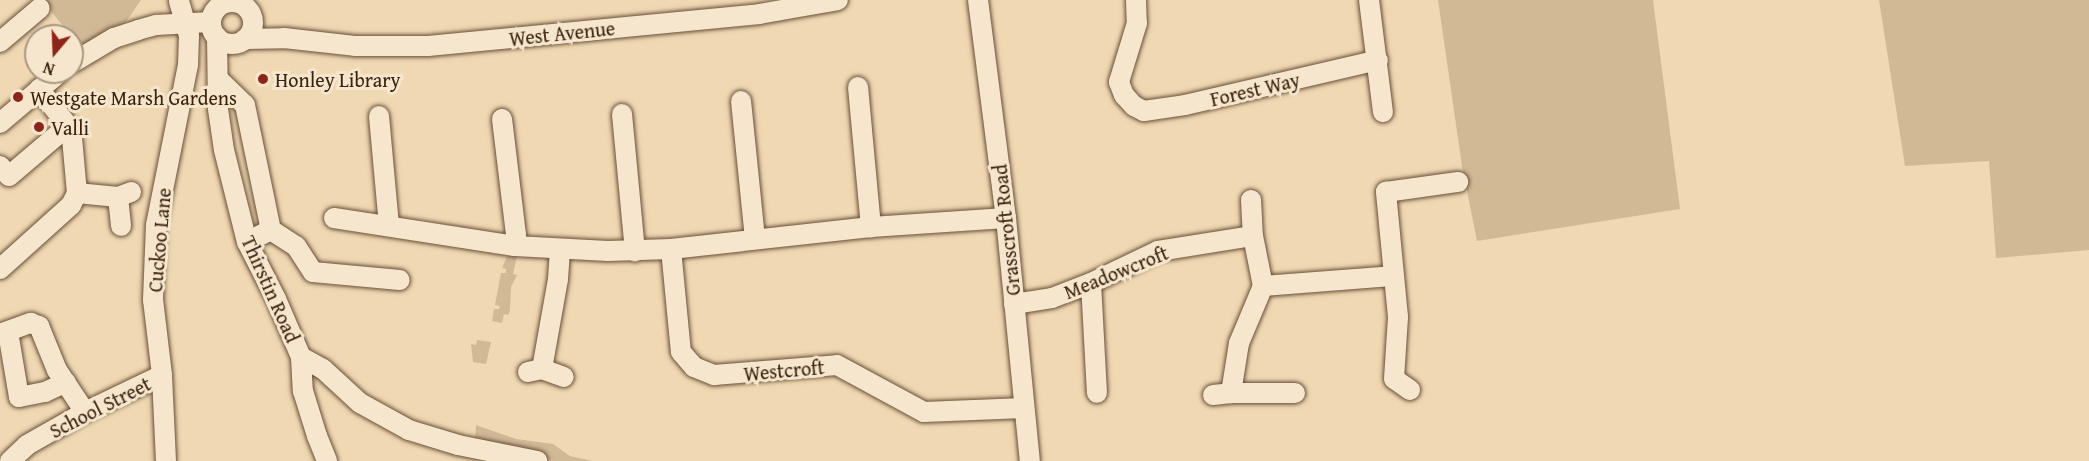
<!DOCTYPE html>
<html>
<head>
<meta charset="utf-8">
<style>
  body { margin:0 }
  #map { position:relative; width:2089px; height:461px; overflow:hidden; background:#efd8b2; font-family:"Gentium Book Plus",serif }
  div>[style] { position:absolute }
  .green>* { inset:0; background:#d1b996 }
  .roads { filter:drop-shadow(0 0 2px #694f38) drop-shadow(0 0 2px #694f38) }
  .minor>* { height:20px; margin:-10px; padding:0 10px; transform-origin:10px; border-radius:10px; background:#f5e6cd }
  .minor>.ring { margin:-10px; padding:0; box-sizing:content-box; background:none; border:20px solid #f5e6cd; border-radius:50% }
  .dots>* { width:16px; height:16px; translate:-50% -50%; box-sizing:border-box; border:3px solid #f5e6cd; border-radius:50% }
  span { translate:-50% -50%; white-space:nowrap; text-align:center; line-height:1.15; -webkit-text-stroke:6px #f5e6cd; paint-order:stroke }
  .street-label { font-size:20px; color:#3c2110 }
  .poi-label { font-size:20px; color:#3c2110 }
  .left { translate:0 -50%; text-align:left }
  .north { position:absolute; left:24px; top:24px; width:60px; height:60px; box-sizing:border-box; background:#f5e6cd; border:2px solid #ab9781; border-radius:50%; rotate:199deg; font-size:16px; font-weight:700; line-height:24px; text-align:center; color:#3c2110 }
  .north::after { content:''; display:block; margin:auto; width:21px; height:27px; background:#8f2418; clip-path:polygon(50% 0,100% 100%,50% 72%,0 100%) }
</style>
</head>
<body>
<div id="map">
  <div class="green">
    <div style="clip-path:polygon(42px 0,141px 0,126px 22px,80px 47px)"></div>
    <div style="clip-path:polygon(1438px 0,1653px 0,1680px 209px,1477px 241px,1462px 166px)"></div>
    <div style="clip-path:polygon(1879px 0,2089px 0,2089px 250px,1996px 258px,1989px 161px,1905px 166px)"></div>
    <div style="clip-path:polygon(507px 256px,517px 256px,513px 274px,517px 275px,511px 287px,510px 311px,508px 315px,504px 314px,502px 323px,492px 321px,494px 309px,499px 309px,500px 306px,495px 305px,501px 273px,506px 273px,506px 269px,502px 268px)"></div>
    <div style="clip-path:polygon(477px 340px,491px 342px,486px 364px,473px 362px,471px 344px,476px 345px)"></div>
    <div style="clip-path:polygon(476px 425px,516px 439px,553px 444px,570px 456px,593px 461px,554px 461px,475px 444px)"></div>
  </div>
  <div class="roads">
    <div class="minor">
      <div style="left:978px;top:0;width:220px;rotate:82.7deg"></div>
      <div style="left:1006px;top:218px;width:244px;rotate:84.4deg"></div>
      <div style="left:1136px;top:0;width:23px;rotate:88deg"></div>
      <div style="left:1137px;top:23px;width:62px;rotate:107deg"></div>
      <div style="left:1119px;top:82px;width:14px;rotate:69deg"></div>
      <div style="left:1124px;top:95px;width:15px;rotate:48deg"></div>
      <div style="left:1134px;top:106px;width:11px;rotate:27deg"></div>
      <div style="left:1144px;top:111px;width:41px;rotate:-8.3deg"></div>
      <div style="left:1185px;top:105px;width:198px;rotate:-13.1deg"></div>
      <div style="left:1369px;top:0;width:113px;rotate:82.9deg"></div>
      <div class="ring" style="left:211px;top:2px;width:22px;height:22px"></div>
      <div style="left:217px;top:37px;width:72px;rotate:89.2deg"></div>
      <div style="left:218px;top:109px;width:41px;rotate:81.7deg"></div>
      <div style="left:224px;top:150px;width:95px;rotate:76deg"></div>
      <div style="left:247px;top:242px;width:64px;rotate:63deg"></div>
      <div style="left:276px;top:299px;width:63px;rotate:66.7deg"></div>
      <div style="left:301px;top:357px;width:34px;rotate:87deg"></div>
      <div style="left:303px;top:391px;width:47px;rotate:72.7deg"></div>
      <div style="left:317px;top:436px;width:27px;rotate:68deg"></div>
      <div style="left:245px;top:39px;width:39px;rotate:-1deg"></div>
      <div style="left:284px;top:38px;width:71px;rotate:6.4deg"></div>
      <div style="left:355px;top:46px;width:73px"></div>
      <div style="left:428px;top:46px;width:333px;rotate:-5.5deg"></div>
      <div style="left:759px;top:14px;width:80px;rotate:-10deg"></div>
      <div style="left:0;top:42px;width:52px;rotate:-40.4deg"></div>
      <div style="left:72px;top:63px;width:49px;rotate:-30.8deg"></div>
      <div style="left:114px;top:38px;width:25px;rotate:-18deg"></div>
      <div style="left:138px;top:30px;width:19px;rotate:-16deg"></div>
      <div style="left:156px;top:25px;width:55px;rotate:-3.1deg"></div>
      <div style="left:219px;top:80px;width:36px;rotate:44deg"></div>
      <div style="left:245px;top:105px;width:128px;rotate:78.3deg"></div>
      <div style="left:858px;top:87px;width:141px;rotate:84.7deg"></div>
      <div style="left:741px;top:101px;width:139px;rotate:84.2deg"></div>
      <div style="left:622px;top:114px;width:138px;rotate:84.6deg"></div>
      <div style="left:379px;top:116px;width:110px;rotate:84.8deg"></div>
      <div style="left:502px;top:119px;width:117px;rotate:83.1deg"></div>
      <div style="left:516px;top:235px;width:11px;rotate:95deg"></div>
      <div style="left:0;top:123px;width:79px;rotate:-40.4deg"></div>
      <div style="left:0;top:166px;width:13px;rotate:48deg"></div>
      <div style="left:9px;top:176px;width:77px;rotate:-40.3deg"></div>
      <div style="left:77px;top:193px;width:41px;rotate:5.6deg"></div>
      <div style="left:118px;top:197px;width:14px;rotate:-21deg"></div>
      <div style="left:118px;top:197px;width:29px;rotate:84deg"></div>
      <div style="left:1251px;top:200px;width:36px;rotate:87deg"></div>
      <div style="left:334px;top:218px;width:183px;rotate:8.8deg"></div>
      <div style="left:515px;top:246px;width:93px;rotate:3.1deg"></div>
      <div style="left:608px;top:251px;width:63px;rotate:-1.8deg"></div>
      <div style="left:671px;top:249px;width:201px;rotate:-6.3deg"></div>
      <div style="left:871px;top:227px;width:135px;rotate:-3.8deg"></div>
      <div style="left:247px;top:242px;width:27px;rotate:-27deg"></div>
      <div style="left:271px;top:230px;width:30px;rotate:33deg"></div>
      <div style="left:296px;top:246px;width:31px;rotate:57deg"></div>
      <div style="left:313px;top:272px;width:87px;rotate:5.3deg"></div>
      <div style="left:671px;top:249px;width:103px;rotate:84.5deg"></div>
      <div style="left:681px;top:352px;width:20px;rotate:49deg"></div>
      <div style="left:694px;top:367px;width:22px;rotate:22deg"></div>
      <div style="left:714px;top:375px;width:123px;rotate:-4.6deg"></div>
      <div style="left:837px;top:365px;width:99px;rotate:28.4deg"></div>
      <div style="left:924px;top:412px;width:100px;rotate:-2.3deg"></div>
      <div style="left:0;top:269px;width:96px;rotate:-42deg"></div>
      <div style="left:71px;top:205px;width:13px;rotate:-63deg"></div>
      <div style="left:77px;top:193px;width:55px;rotate:-95.2deg"></div>
      <div style="left:72px;top:138px;width:13px;rotate:-108deg"></div>
      <div style="left:68px;top:126px;width:47px;rotate:-128.1deg"></div>
      <div style="left:1091px;top:283px;width:110px;rotate:86.9deg"></div>
      <div style="left:1263px;top:286px;width:62px;rotate:112.8deg"></div>
      <div style="left:1239px;top:343px;width:51px;rotate:99.1deg"></div>
      <div style="left:1231px;top:393px;width:64px"></div>
      <div style="left:1014px;top:304px;width:38px;rotate:-9deg"></div>
      <div style="left:1052px;top:298px;width:42px;rotate:-21deg"></div>
      <div style="left:1091px;top:283px;width:74px;rotate:-25.5deg"></div>
      <div style="left:1158px;top:251px;width:96px;rotate:-9deg"></div>
      <div style="left:1253px;top:236px;width:51px;rotate:78.7deg"></div>
      <div style="left:1263px;top:286px;width:129px;rotate:-4.4deg"></div>
      <div style="left:8px;top:332px;width:66px;rotate:80.4deg"></div>
      <div style="left:19px;top:397px;width:26px;rotate:-11deg"></div>
      <div style="left:45px;top:392px;width:23px;rotate:-25deg"></div>
      <div style="left:0;top:334px;width:33px;rotate:-20deg"></div>
      <div style="left:31px;top:323px;width:9px;rotate:21deg"></div>
      <div style="left:39px;top:326px;width:48px;rotate:67.8deg"></div>
      <div style="left:57px;top:370px;width:50px;rotate:56.3deg"></div>
      <div style="left:301px;top:357px;width:25px;rotate:29deg"></div>
      <div style="left:323px;top:369px;width:50px;rotate:42.6deg"></div>
      <div style="left:360px;top:403px;width:56px;rotate:28.9deg"></div>
      <div style="left:409px;top:430px;width:51px;rotate:17deg"></div>
      <div style="left:458px;top:445px;width:81px;rotate:11.4deg"></div>
      <div style="left:542px;top:369px;width:23px;rotate:20deg"></div>
      <div style="left:528px;top:372px;width:14px;rotate:-12deg"></div>
      <div style="left:542px;top:369px;width:91px;rotate:-79.9deg"></div>
      <div style="left:558px;top:279px;width:29px;rotate:-86deg"></div>
      <div style="left:1410px;top:390px;width:19px;rotate:-145deg"></div>
      <div style="left:1394px;top:379px;width:62px;rotate:-86.3deg"></div>
      <div style="left:1398px;top:317px;width:126px;rotate:-95.5deg"></div>
      <div style="left:1386px;top:192px;width:73px;rotate:-7.9deg"></div>
      <div style="left:1213px;top:395px;width:18px;rotate:-6deg"></div>
      <div style="left:10px;top:461px;width:23px;rotate:-43deg"></div>
      <div style="left:27px;top:445px;width:67px;rotate:-29.6deg"></div>
      <div style="left:85px;top:412px;width:85px;rotate:-25.7deg"></div>
      <div style="left:166px;top:461px;width:86px;rotate:-92.7deg"></div>
      <div style="left:162px;top:375px;width:76px;rotate:-96.8deg"></div>
      <div style="left:153px;top:300px;width:75px;rotate:-87.7deg"></div>
      <div style="left:156px;top:225px;width:163px;rotate:-78.7deg"></div>
      <div style="left:188px;top:65px;width:29px;rotate:-88deg"></div>
      <div style="left:189px;top:36px;width:37px;rotate:-106deg"></div>
    </div>
  </div>
  <div class="dots">
    <div style="left:263px;top:79px;background:#8f2418"></div>
    <div style="left:18px;top:97px;background:#8f2418"></div>
    <div style="left:39px;top:127px;background:#8f2418"></div>
  </div>
  <div class="street-label">
    <span style="left:562px;top:33px;rotate:-6deg">West Avenue</span>
    <span style="left:1255px;top:89px;rotate:-13deg">Forest Way</span>
    <span style="left:1006px;top:230px;rotate:-96deg">Grasscroft Road</span>
    <span style="left:159px;top:240px;rotate:-85deg">Cuckoo Lane</span>
    <span style="left:1116px;top:272px;rotate:-22deg">Meadowcroft</span>
    <span style="left:271px;top:289px;rotate:66deg">Thirstin Road</span>
    <span style="left:784px;top:370px;rotate:-5deg">Westcroft</span>
    <span style="left:100px;top:407px;rotate:-27deg">School Street</span>
  </div>
  <div class="poi-label">
    <span class="left" style="left:275px;top:79px">Honley Library</span>
    <span class="left" style="left:30px;top:97px">Westgate Marsh Gardens</span>
    <span class="left" style="left:51px;top:127px">Valli</span>
  </div>
  <div class="north">N</div>
</div>
</body>
</html>
